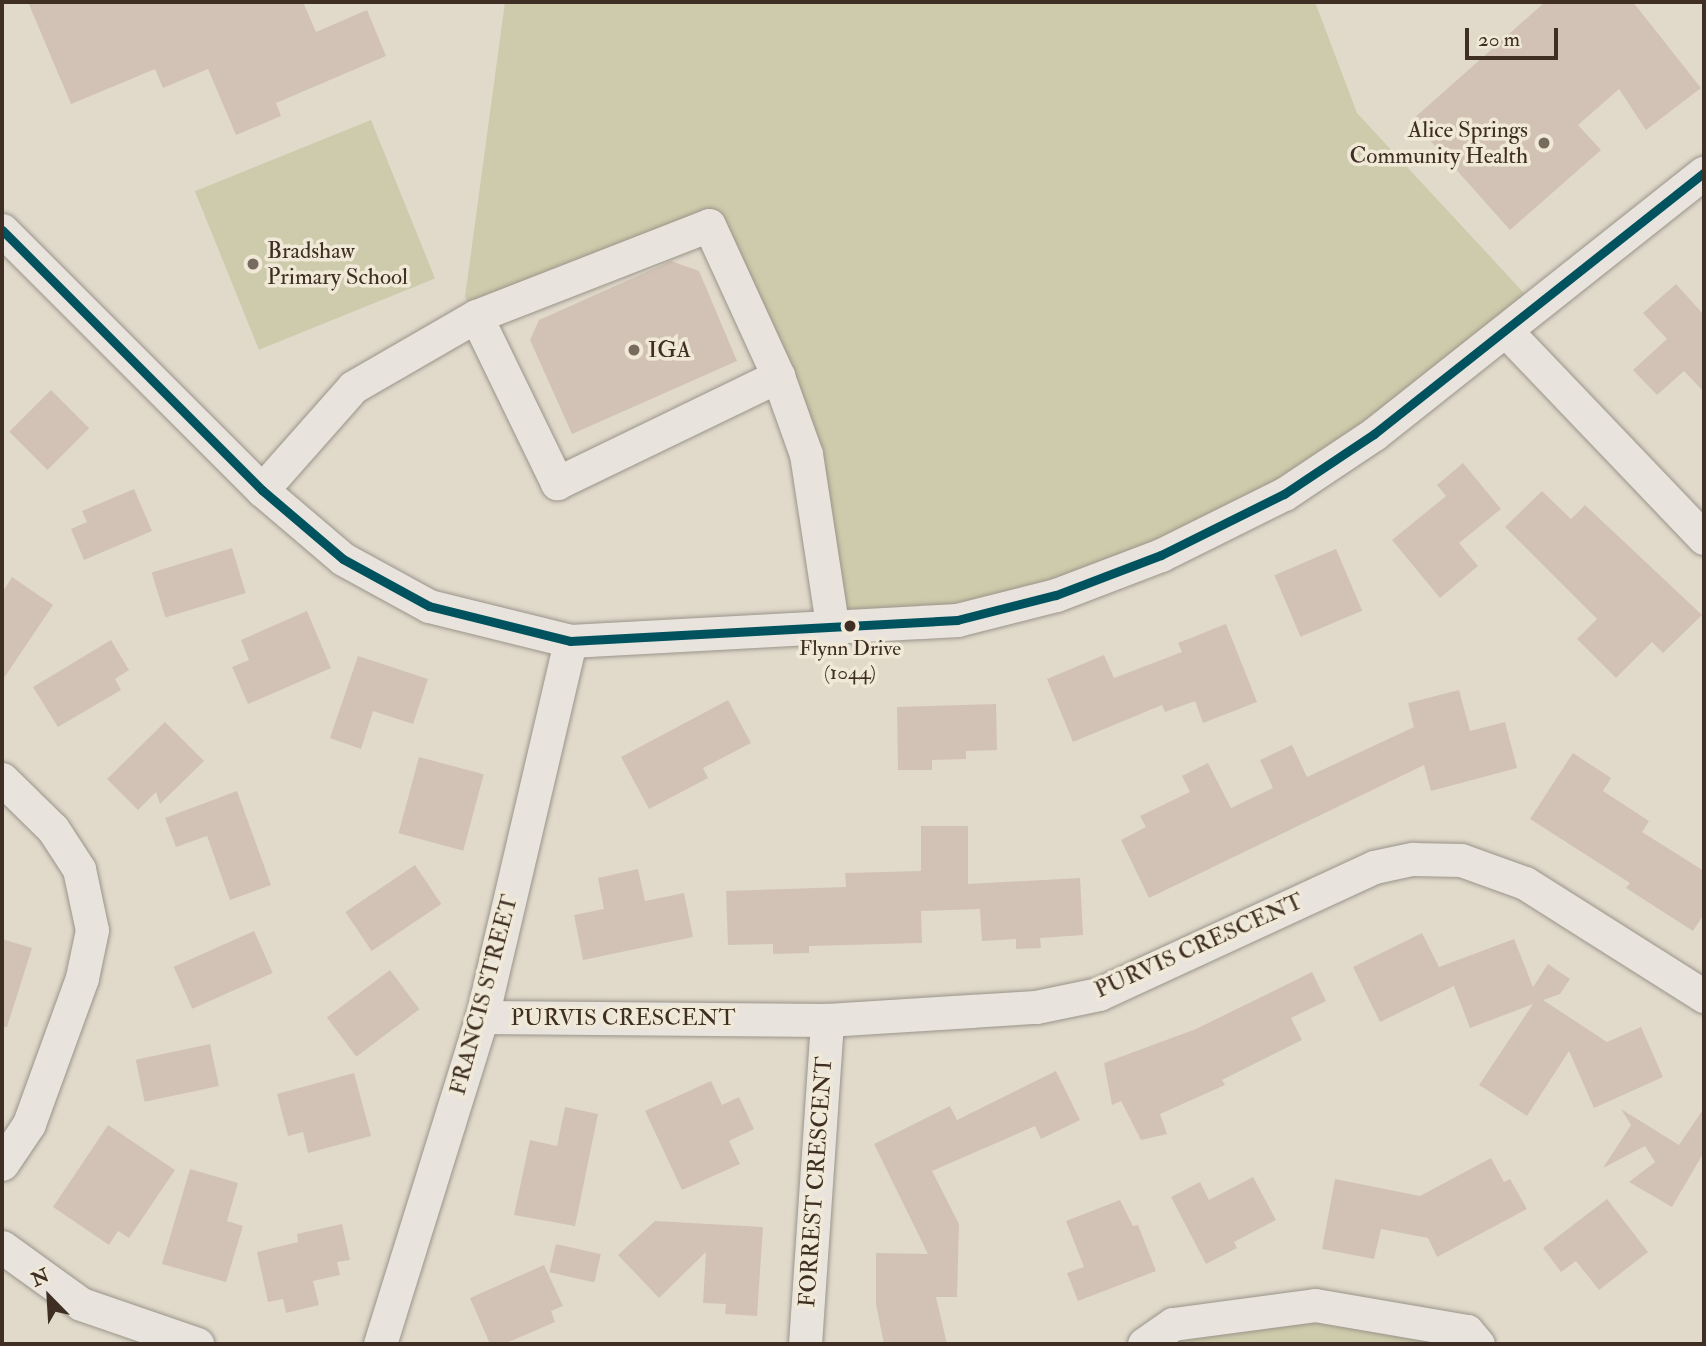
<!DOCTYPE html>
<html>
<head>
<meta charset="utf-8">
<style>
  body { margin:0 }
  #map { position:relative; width:1706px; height:1346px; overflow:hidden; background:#e1dacb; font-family:"IM FELL Double Pica",serif }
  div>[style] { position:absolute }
  .green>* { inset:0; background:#cdcbab; transform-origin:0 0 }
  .building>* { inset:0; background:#d2c2b6; transform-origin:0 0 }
  .roads { filter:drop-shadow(0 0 2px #9a948a) drop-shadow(0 0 2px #9a948a) }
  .minor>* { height:33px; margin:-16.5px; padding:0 16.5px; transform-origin:16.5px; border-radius:16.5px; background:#e8e4dd }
  .bus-1>* { height:9px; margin:-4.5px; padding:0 4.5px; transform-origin:4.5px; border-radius:4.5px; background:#00535e }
  .dots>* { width:19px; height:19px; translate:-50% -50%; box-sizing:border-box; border:4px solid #f1e9d8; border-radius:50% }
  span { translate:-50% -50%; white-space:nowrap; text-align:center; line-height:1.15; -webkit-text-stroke:7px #f1e9d8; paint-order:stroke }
  .bus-label { font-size:21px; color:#3e2e23 }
  .poi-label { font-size:23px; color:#3e2e23 }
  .right { translate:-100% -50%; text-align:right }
  .left { translate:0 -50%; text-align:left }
  .street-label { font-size:23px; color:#3e2e23 }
  .frame { position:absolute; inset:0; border:4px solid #3e2e23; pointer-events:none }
  .north { position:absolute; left:14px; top:1262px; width:70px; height:70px; -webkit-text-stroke:5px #f1e9d8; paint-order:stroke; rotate:336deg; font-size:19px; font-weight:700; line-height:28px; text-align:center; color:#3e2e23 }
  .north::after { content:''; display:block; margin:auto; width:24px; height:32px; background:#3e2e23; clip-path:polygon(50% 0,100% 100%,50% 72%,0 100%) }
  .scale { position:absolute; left:1465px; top:28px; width:93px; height:32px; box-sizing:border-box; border:4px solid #3e2e23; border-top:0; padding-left:9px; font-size:21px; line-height:24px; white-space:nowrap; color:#3e2e23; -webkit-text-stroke:5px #f1e9d8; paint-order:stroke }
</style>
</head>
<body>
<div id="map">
  <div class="green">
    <div style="clip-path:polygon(505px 2px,1315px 2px,1357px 113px,1537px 307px,1374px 434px,1056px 595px,833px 630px,806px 454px,709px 225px,476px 316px,465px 297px)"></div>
    <div style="left:371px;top:120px;width:171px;height:190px;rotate:68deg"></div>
    <div style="clip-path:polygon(1315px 1305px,1478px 1344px,1144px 1344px)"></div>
  </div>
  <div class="building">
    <div style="clip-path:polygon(28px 2px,303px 2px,316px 32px,367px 10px,386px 56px,276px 103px,281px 116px,236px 135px,208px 69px,163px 88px,155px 69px,71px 104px)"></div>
    <div style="clip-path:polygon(1545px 2px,1633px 2px,1701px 88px,1646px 130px,1619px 89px,1578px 125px,1601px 150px,1510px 230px,1412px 120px)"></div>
    <div style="clip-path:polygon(671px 261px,699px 271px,737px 361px,572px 434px,530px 340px,539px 320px)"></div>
    <div style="clip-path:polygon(1676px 284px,1704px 315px,1704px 392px,1684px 371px,1657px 395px,1633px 370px,1667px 339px,1643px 313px)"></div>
    <div style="left:51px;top:390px;width:54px;height:59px;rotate:45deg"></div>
    <div style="clip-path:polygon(1463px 463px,1501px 509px,1459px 543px,1478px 566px,1440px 598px,1392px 540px,1446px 496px,1437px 485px)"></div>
    <div style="clip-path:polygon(134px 489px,152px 531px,84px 560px,71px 529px,87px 522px,82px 511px)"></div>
    <div style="clip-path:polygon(1542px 491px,1571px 519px,1585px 505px,1702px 615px,1663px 653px,1652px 642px,1616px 678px,1577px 639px,1597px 619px,1505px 527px)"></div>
    <div style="left:232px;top:548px;width:47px;height:84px;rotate:73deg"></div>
    <div style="left:1336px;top:549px;width:67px;height:67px;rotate:67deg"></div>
    <div style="clip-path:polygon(12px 577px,53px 605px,2px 681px,2px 593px)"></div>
    <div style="clip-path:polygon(307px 611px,331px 668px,248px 704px,232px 667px,249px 660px,241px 640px)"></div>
    <div style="clip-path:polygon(1226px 624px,1257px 702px,1203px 723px,1195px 701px,1165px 712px,1162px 705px,1073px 742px,1047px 679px,1104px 655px,1114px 678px,1182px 652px,1178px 643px)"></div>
    <div style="clip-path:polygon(111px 640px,129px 670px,115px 679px,121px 690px,58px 727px,33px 687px)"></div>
    <div style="clip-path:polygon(358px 656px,428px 679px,413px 724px,373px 711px,361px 749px,330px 738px)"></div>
    <div style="clip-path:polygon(1459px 690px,1470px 731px,1505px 722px,1517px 768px,1431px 791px,1424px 765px,1149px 898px,1121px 840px,1146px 827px,1140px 816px,1190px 792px,1182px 776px,1208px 763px,1231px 808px,1273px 788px,1260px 760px,1292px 745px,1307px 777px,1414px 727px,1408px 703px)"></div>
    <div style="clip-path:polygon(728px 700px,751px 743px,703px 768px,708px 778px,649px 809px,621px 757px)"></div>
    <div style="clip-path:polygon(996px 704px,997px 750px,966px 751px,966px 759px,932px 760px,932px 770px,898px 770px,897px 707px)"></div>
    <div style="clip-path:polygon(165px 722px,204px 761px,160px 804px,156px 792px,138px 810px,107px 779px)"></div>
    <div style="clip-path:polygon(1573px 753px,1611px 778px,1603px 791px,1649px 821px,1642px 832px,1704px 871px,1704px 914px,1693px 931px,1626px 888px,1630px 883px,1530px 819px)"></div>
    <div style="left:419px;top:757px;width:67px;height:79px;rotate:15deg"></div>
    <div style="clip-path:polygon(237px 791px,271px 885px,230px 900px,207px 836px,176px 847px,165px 818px)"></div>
    <div style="clip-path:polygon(921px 826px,968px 826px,968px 884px,1080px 878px,1083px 935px,1040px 938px,1041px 948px,1016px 949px,1016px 939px,982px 941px,980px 909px,921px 911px,922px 943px,809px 946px,809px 953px,773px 954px,773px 944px,728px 945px,726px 891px,846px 887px,845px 873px,921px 871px)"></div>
    <div style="left:415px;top:865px;width:47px;height:84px;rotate:56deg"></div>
    <div style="clip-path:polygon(638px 869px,645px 901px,684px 893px,693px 937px,583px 960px,574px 915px,604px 909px,598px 878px)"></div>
    <div style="left:254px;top:931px;width:46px;height:88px;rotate:66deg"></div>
    <div style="clip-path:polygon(1422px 933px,1439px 967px,1514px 939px,1533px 987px,1548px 964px,1570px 979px,1560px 994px,1543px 1000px,1607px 1042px,1641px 1027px,1663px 1077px,1594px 1108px,1569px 1051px,1527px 1116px,1479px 1085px,1533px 1004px,1470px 1028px,1454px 986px,1380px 1022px,1353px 967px)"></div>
    <div style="clip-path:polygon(2px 939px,32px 948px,7px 1027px,2px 1027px)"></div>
    <div style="left:390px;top:970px;width:49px;height:79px;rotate:53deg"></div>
    <div style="clip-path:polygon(1312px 972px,1326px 1001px,1291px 1018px,1302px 1040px,1222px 1080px,1225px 1085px,1160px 1114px,1167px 1134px,1141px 1140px,1121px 1101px,1112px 1105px,1104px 1063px,1196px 1029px)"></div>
    <div style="left:210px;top:1044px;width:43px;height:76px;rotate:78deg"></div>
    <div style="clip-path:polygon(1056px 1071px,1080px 1120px,1041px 1139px,1035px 1126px,932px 1171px,959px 1224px,957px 1297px,936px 1297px,947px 1344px,884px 1344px,876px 1304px,876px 1253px,928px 1254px,874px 1144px,950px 1106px,957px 1120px)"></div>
    <div style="clip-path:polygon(354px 1073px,371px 1136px,308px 1153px,303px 1132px,288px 1136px,277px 1094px)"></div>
    <div style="clip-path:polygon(711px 1081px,722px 1105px,739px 1097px,754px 1129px,729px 1141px,740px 1164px,682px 1190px,645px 1111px)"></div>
    <div style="clip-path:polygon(565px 1107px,598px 1114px,575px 1226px,514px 1215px,530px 1140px,557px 1146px)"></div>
    <div style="clip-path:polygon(1704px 1108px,1704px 1152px,1672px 1207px,1629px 1182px,1655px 1162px,1645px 1146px,1603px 1168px,1631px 1125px,1621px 1109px,1679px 1145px)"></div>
    <div style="clip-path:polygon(108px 1125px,175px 1170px,129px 1238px,118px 1231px,109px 1245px,53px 1207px)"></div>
    <div style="clip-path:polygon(1491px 1158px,1504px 1182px,1510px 1179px,1527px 1209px,1437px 1257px,1428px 1238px,1381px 1229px,1374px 1259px,1322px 1249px,1335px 1179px,1420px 1196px)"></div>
    <div style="clip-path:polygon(190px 1169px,238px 1183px,227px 1221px,243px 1226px,226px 1282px,162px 1264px)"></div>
    <div style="clip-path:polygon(1253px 1177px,1276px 1220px,1234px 1242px,1237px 1248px,1206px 1264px,1171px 1197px,1200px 1182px,1209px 1200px)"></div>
    <div style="clip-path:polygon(1607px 1199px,1648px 1252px,1599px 1290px,1576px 1261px,1561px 1272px,1543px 1248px)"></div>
    <div style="clip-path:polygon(1120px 1200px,1133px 1226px,1138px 1225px,1156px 1271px,1078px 1301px,1067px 1273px,1084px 1267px,1066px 1221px)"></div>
    <div style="clip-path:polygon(655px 1221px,763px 1227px,757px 1316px,725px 1314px,726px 1304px,703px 1303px,706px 1252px,659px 1298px,618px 1255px)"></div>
    <div style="clip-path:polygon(342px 1224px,350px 1260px,337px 1262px,340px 1275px,313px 1281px,319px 1305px,286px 1313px,283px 1299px,268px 1302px,257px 1252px,298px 1242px,297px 1234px)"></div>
    <div style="left:556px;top:1244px;width:46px;height:29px;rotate:13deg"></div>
    <div style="clip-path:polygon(544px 1265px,563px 1306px,551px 1311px,555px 1322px,504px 1344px,490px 1344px,470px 1298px)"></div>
  </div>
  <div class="roads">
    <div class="minor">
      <div style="left:2px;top:230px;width:368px;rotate:45deg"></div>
      <div style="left:262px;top:490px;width:106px;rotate:40.4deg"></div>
      <div style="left:343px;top:559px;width:98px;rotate:28.7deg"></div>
      <div style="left:429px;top:606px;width:145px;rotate:13.9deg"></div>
      <div style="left:570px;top:641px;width:388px;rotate:-3.1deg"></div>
      <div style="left:957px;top:620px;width:102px;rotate:-14.2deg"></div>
      <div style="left:1056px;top:595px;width:112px;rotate:-20.9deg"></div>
      <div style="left:1161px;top:555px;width:137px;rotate:-26.4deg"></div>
      <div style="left:1284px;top:494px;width:108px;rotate:-33.7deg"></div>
      <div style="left:1374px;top:434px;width:421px;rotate:-38.4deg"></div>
      <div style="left:476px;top:316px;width:186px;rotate:64.1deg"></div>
      <div style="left:557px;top:483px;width:246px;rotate:-25.8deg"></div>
      <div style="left:1507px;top:332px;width:285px;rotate:46.3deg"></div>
      <div style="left:262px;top:490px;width:137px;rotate:-48.5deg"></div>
      <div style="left:353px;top:387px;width:142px;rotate:-30deg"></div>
      <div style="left:476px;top:316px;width:250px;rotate:-21.3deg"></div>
      <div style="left:709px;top:225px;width:166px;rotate:65.4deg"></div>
      <div style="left:778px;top:376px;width:83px;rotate:70.3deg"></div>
      <div style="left:806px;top:454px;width:178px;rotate:81.3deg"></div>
      <div style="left:2px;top:779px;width:71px;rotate:44.4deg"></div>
      <div style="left:53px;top:829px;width:48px;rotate:57deg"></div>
      <div style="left:79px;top:869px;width:62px;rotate:78deg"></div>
      <div style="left:92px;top:930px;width:49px;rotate:101.8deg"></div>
      <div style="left:82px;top:978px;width:155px;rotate:110deg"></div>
      <div style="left:29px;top:1124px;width:48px;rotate:124deg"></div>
      <div style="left:482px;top:1017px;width:345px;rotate:0.5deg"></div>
      <div style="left:827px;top:1020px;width:209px;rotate:-3.6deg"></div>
      <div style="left:1036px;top:1007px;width:64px;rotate:-11.7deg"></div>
      <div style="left:1099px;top:994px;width:303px;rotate:-24.8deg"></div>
      <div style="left:1374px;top:867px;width:40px;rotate:-12deg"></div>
      <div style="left:1413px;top:859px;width:48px;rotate:1.2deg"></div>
      <div style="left:1461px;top:860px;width:68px;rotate:19.8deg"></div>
      <div style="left:1525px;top:883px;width:212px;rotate:32.3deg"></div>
      <div style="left:2px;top:1247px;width:97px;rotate:35.8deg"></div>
      <div style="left:81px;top:1304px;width:123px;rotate:19deg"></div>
      <div style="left:380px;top:1344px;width:343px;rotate:-72.7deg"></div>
      <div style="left:482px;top:1017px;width:386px;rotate:-76.8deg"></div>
      <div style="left:805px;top:1344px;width:325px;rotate:-86.1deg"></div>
      <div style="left:1144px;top:1344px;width:35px;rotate:-35deg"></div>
      <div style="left:1173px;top:1324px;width:143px;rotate:-7.6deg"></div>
      <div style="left:1315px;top:1305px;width:154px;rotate:9.7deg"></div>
      <div style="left:1467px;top:1331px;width:17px;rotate:50deg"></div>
    </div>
  </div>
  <div class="bus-1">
    <div style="left:2px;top:230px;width:368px;rotate:45deg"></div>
    <div style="left:262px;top:490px;width:106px;rotate:40.4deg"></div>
    <div style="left:343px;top:559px;width:98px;rotate:28.7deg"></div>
    <div style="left:429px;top:606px;width:145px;rotate:13.9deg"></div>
    <div style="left:570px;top:641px;width:388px;rotate:-3.1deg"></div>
    <div style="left:957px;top:620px;width:102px;rotate:-14.2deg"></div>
    <div style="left:1056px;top:595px;width:112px;rotate:-20.9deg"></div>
    <div style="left:1161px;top:555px;width:137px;rotate:-26.4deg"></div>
    <div style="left:1284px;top:494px;width:108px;rotate:-33.7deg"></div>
    <div style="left:1374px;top:434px;width:421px;rotate:-38.4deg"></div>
  </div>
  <div class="dots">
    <div style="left:1544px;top:143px;background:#776a5e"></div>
    <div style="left:253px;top:264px;background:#776a5e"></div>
    <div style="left:634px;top:350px;background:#776a5e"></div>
    <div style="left:850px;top:626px;background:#3e2e23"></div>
  </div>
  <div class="bus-label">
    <span style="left:850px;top:661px">Flynn Drive<br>(1044)</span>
  </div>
  <div class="poi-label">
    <span class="right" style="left:1528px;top:143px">Alice Springs<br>Community Health</span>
    <span class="left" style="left:267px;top:264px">Bradshaw<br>Primary School</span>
    <span class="left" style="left:648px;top:350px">IGA</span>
  </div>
  <div class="street-label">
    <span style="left:1199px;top:946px;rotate:-24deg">PURVIS CRESCENT</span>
    <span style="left:484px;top:995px;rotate:-75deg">FRANCIS STREET</span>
    <span style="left:623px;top:1018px">PURVIS CRESCENT</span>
    <span style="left:816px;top:1182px;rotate:-86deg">FORREST CRESCENT</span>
  </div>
  <div class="frame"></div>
  <div class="north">N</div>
  <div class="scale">20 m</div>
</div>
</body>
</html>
